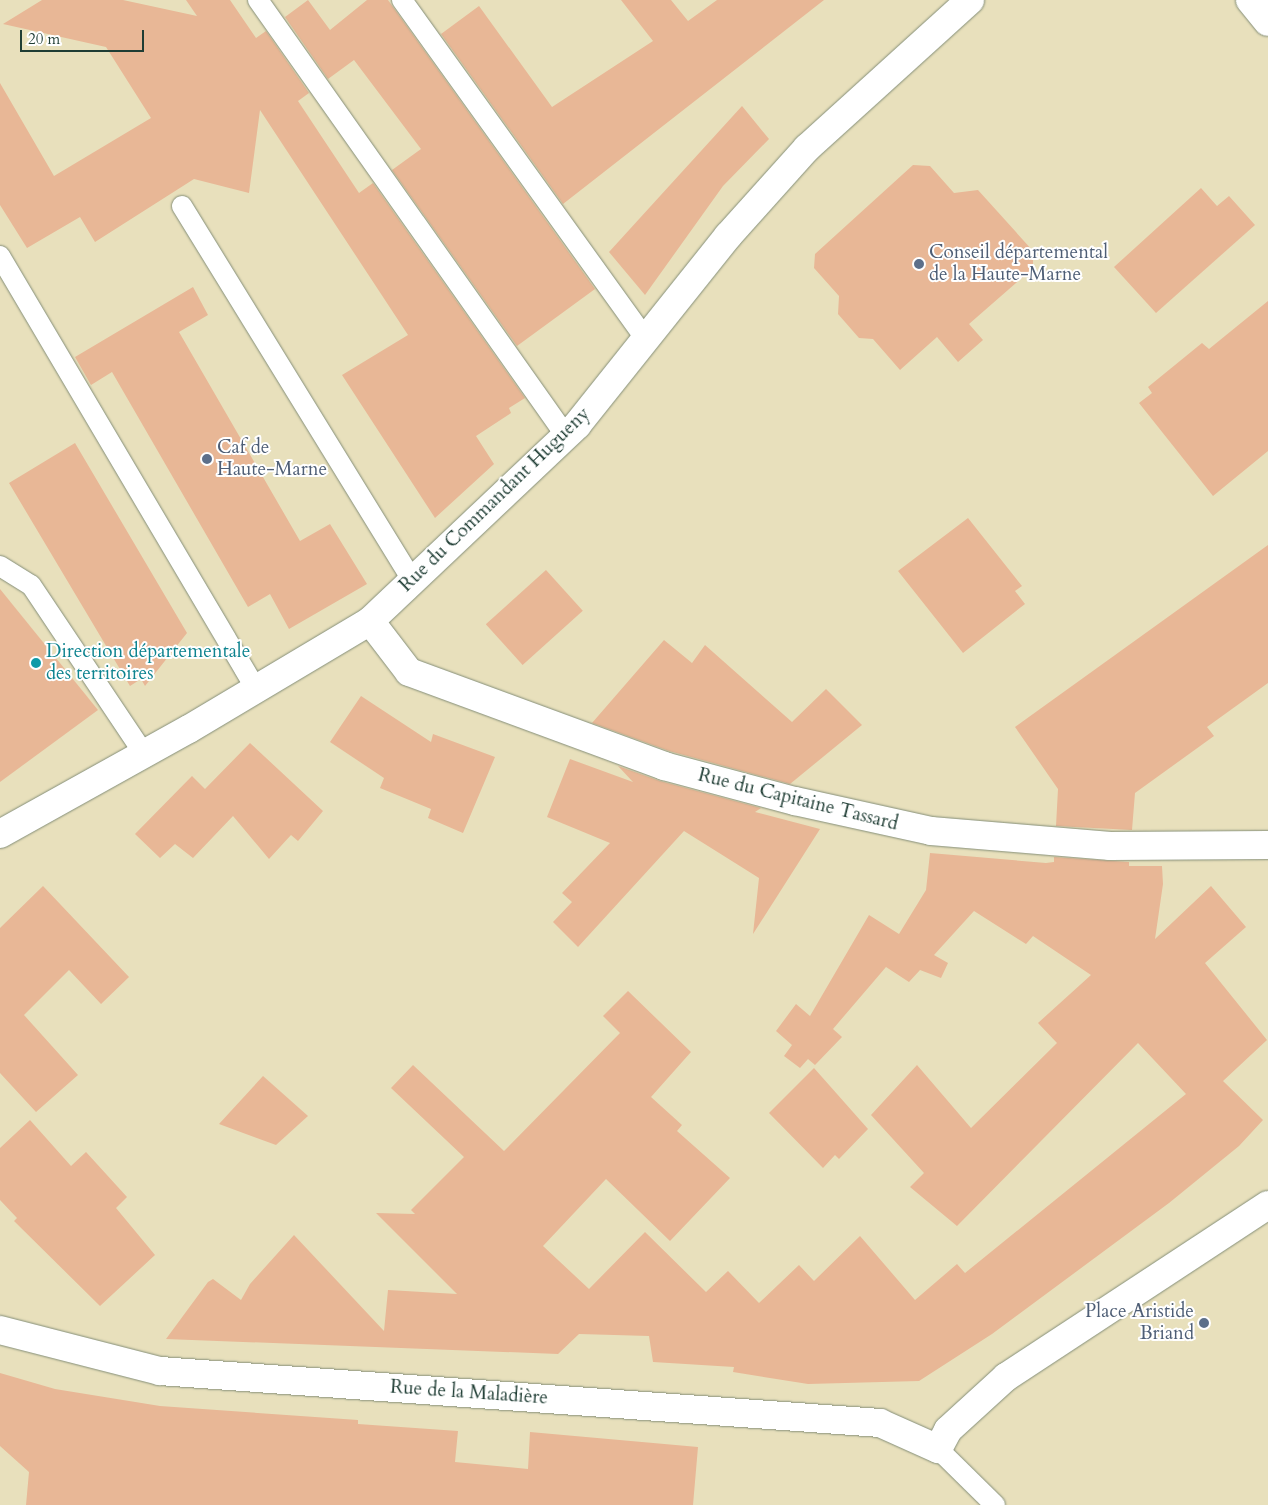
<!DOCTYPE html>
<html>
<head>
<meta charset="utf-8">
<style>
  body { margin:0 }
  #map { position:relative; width:1268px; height:1505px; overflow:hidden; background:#e8e0bc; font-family:Cardo,serif }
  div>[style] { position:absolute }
  .building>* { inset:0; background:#e8b796; transform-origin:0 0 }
  .roads { filter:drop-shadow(0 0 1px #848e78) drop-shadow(0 0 1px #848e78) }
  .lane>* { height:20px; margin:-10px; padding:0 10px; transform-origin:10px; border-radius:10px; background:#fff }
  .street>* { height:28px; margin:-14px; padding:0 14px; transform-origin:14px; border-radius:14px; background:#fff }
  .primary>* { height:28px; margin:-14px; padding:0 14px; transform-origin:14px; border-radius:14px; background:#fff }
  .dots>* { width:14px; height:14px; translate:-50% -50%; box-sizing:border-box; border:2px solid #fff; border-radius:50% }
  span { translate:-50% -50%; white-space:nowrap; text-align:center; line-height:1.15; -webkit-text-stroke:4px #fff; paint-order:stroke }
  .service-label { font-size:19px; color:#4e5e75 }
  .left { translate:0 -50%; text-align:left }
  .right { translate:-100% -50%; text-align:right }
  .street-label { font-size:19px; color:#1f3d34 }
  .culture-label { font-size:19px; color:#0d838f }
  .scale { position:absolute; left:20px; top:30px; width:124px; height:22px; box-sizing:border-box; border:2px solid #1f3d34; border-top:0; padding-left:6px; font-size:15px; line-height:18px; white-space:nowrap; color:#1f3d34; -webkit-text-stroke:4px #fff; paint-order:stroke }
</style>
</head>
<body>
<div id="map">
  <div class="building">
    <div style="clip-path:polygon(42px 0,123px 0,197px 16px,186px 0,230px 0,256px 38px,266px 31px,309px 93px,298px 101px,359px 193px,373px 183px,525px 398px,509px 408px,511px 413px,476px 436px,494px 464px,435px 518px,342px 375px,408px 335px,260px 110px,249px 193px,194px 179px,95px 242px,80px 217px,27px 248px,0 205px,0 83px,54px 176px,151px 118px,106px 47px,3px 24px)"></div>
    <div style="clip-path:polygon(308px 0,330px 30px,367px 0,388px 0,595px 289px,517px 346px,392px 170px,421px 149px,354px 60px,328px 79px,285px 17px)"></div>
    <div style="clip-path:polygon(621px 0,671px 0,688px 21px,717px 0,824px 0,563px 204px,441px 34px,479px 6px,552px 107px,653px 41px)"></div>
    <div style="clip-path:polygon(742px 106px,769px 139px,723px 186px,645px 295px,609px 252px)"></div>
    <div style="clip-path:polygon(913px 165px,930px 166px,954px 193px,978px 190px,1033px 251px,1033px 268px,969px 324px,983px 340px,958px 362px,937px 337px,900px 370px,873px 339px,859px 338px,838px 314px,839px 296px,814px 268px,815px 254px)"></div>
    <div style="clip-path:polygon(1201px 188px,1217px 206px,1229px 196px,1255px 225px,1156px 313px,1114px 267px)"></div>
    <div style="clip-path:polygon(193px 287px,208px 315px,179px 332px,300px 541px,330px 524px,367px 584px,289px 629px,270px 594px,248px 607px,112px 372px,91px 385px,75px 357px)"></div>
    <div style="clip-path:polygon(1268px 301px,1268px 451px,1213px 496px,1139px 403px,1152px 393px,1148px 387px,1202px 343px,1209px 349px)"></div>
    <div style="clip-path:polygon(75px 443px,187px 633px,145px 686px,141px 679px,130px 686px,9px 483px)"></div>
    <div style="clip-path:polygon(968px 518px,1022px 586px,1015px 591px,1025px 604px,963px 653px,898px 571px)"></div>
    <div style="clip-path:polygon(1268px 545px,1268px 683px,1207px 727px,1214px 736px,1135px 793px,1132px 830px,1056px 826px,1058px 789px,1015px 727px)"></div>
    <div style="left:546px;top:570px;width:55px;height:81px;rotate:48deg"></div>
    <div style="clip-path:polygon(0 589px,98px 710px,0 782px)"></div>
    <div style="clip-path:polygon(664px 640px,692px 663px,705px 645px,792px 722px,826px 689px,862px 725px,790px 784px,669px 751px,592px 723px)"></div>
    <div style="clip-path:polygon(361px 696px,431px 742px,433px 734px,495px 757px,463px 833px,428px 818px,431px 809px,380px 788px,384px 778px,330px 742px)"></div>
    <div style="clip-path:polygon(250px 743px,323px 811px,298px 841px,291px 835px,269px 859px,233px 816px,193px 858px,175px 844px,160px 858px,135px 834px,192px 776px,205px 789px)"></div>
    <div style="clip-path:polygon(570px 759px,633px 782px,618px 766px,660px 781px,761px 808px,755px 812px,820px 829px,753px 934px,759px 878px,684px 831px,578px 947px,553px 922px,572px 902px,562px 893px,610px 843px,547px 817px)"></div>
    <div style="clip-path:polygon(930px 853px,1046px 863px,1054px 862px,1054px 857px,1129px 862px,1129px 866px,1162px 866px,1163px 884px,1155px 939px,1211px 886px,1246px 927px,1205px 963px,1267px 1040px,1223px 1081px,1263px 1120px,1239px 1146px,1169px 1203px,992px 1334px,919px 1381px,808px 1384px,733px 1372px,734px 1367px,653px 1362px,649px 1336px,579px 1334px,558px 1354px,166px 1339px,208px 1282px,213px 1279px,241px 1300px,250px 1284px,294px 1235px,384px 1331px,388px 1290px,457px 1294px,376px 1213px,415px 1214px,411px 1210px,464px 1157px,391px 1088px,413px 1065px,504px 1151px,620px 1033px,603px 1016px,628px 991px,691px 1052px,651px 1097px,682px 1125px,677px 1131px,730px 1178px,670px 1241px,606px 1179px,543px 1246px,589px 1289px,645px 1232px,706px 1292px,728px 1271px,759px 1303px,799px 1265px,814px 1281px,860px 1236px,915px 1300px,957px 1264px,965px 1273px,1186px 1094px,1138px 1043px,957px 1226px,910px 1187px,924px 1173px,871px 1115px,917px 1065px,971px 1128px,1057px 1043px,1038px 1023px,1091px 975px,1033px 936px,1026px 944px,974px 911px,934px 955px,948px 963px,941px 978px,920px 970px,909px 982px,886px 967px,833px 1029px,842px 1037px,815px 1065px,808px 1059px,800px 1068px,784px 1056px,792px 1045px,776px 1031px,796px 1004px,810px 1016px,869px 915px,899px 934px,926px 890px)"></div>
    <div style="clip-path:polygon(43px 886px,129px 977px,101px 1004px,69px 970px,24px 1015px,78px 1075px,36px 1112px,0 1073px,0 928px)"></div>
    <div style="clip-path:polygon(814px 1068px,868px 1129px,839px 1159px,835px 1155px,823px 1168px,769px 1113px)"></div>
    <div style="clip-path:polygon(263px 1076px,308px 1116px,276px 1145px,219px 1124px)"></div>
    <div style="clip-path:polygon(30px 1120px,71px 1166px,86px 1152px,127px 1197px,116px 1208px,155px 1255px,100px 1306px,14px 1221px,17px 1218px,0 1200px,0 1148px)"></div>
    <div style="clip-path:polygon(0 1373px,55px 1389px,160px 1406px,358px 1420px,358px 1424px,458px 1431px,455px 1462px,528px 1469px,530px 1432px,698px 1447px,693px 1505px,26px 1505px,29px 1472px,0 1446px)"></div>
  </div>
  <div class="roads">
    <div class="lane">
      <div style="left:258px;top:0;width:534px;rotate:54.76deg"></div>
      <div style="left:402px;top:0;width:418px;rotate:54.3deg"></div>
      <div style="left:182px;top:206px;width:440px;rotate:58.4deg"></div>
      <div style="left:0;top:256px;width:503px;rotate:59.41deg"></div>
      <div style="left:0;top:566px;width:36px;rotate:32deg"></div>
      <div style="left:31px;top:585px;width:203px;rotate:56.2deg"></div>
      <div style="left:938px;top:1449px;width:80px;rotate:44.5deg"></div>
    </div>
    <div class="street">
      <div style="left:370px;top:621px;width:64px;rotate:52.6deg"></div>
      <div style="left:409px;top:672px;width:272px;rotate:20.2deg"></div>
      <div style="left:664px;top:766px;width:136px;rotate:15deg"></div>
      <div style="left:795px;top:801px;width:139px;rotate:12.4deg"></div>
      <div style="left:931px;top:831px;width:180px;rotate:4.8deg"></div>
      <div style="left:1110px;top:846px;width:158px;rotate:-0.4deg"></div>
      <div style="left:0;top:834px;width:216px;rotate:-29.1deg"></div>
      <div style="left:189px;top:729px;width:211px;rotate:-30.8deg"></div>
      <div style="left:370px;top:621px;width:285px;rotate:-43.4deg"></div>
      <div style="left:577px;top:425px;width:242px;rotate:-51.4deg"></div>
      <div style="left:728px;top:236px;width:118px;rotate:-48.1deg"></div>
      <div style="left:807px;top:148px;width:220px;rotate:-42.2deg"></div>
      <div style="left:0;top:1330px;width:165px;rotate:14.4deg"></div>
      <div style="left:160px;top:1371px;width:722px;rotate:4.13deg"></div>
      <div style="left:880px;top:1423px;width:64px;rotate:24.1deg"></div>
      <div style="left:938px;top:1449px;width:21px;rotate:-62deg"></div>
      <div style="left:948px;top:1430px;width:79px;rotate:-42.4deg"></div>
      <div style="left:1006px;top:1377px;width:313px;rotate:-33.3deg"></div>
    </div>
    <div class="primary">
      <div style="left:1250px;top:0;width:28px;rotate:51deg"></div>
    </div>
  </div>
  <div class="dots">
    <div style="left:919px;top:264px;background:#5c6f8a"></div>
    <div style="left:207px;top:459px;background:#5c6f8a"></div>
    <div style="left:36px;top:663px;background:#0f9aa8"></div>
    <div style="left:1204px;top:1323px;background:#5c6f8a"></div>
  </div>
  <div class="service-label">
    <span class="left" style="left:929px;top:264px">Conseil départemental<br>de la Haute-Marne</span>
    <span class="left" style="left:217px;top:459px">Caf de<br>Haute-Marne</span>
    <span class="right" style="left:1194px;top:1323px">Place Aristide<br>Briand</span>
  </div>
  <div class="street-label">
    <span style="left:495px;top:500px;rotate:-44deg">Rue du Commandant Hugueny</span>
    <span style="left:798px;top:800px;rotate:14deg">Rue du Capitaine Tassard</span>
    <span style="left:469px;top:1393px;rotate:4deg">Rue de la Maladière</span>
  </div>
  <div class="culture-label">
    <span class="left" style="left:46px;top:663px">Direction départementale<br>des territoires</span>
  </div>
  <div class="scale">20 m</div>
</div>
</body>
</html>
